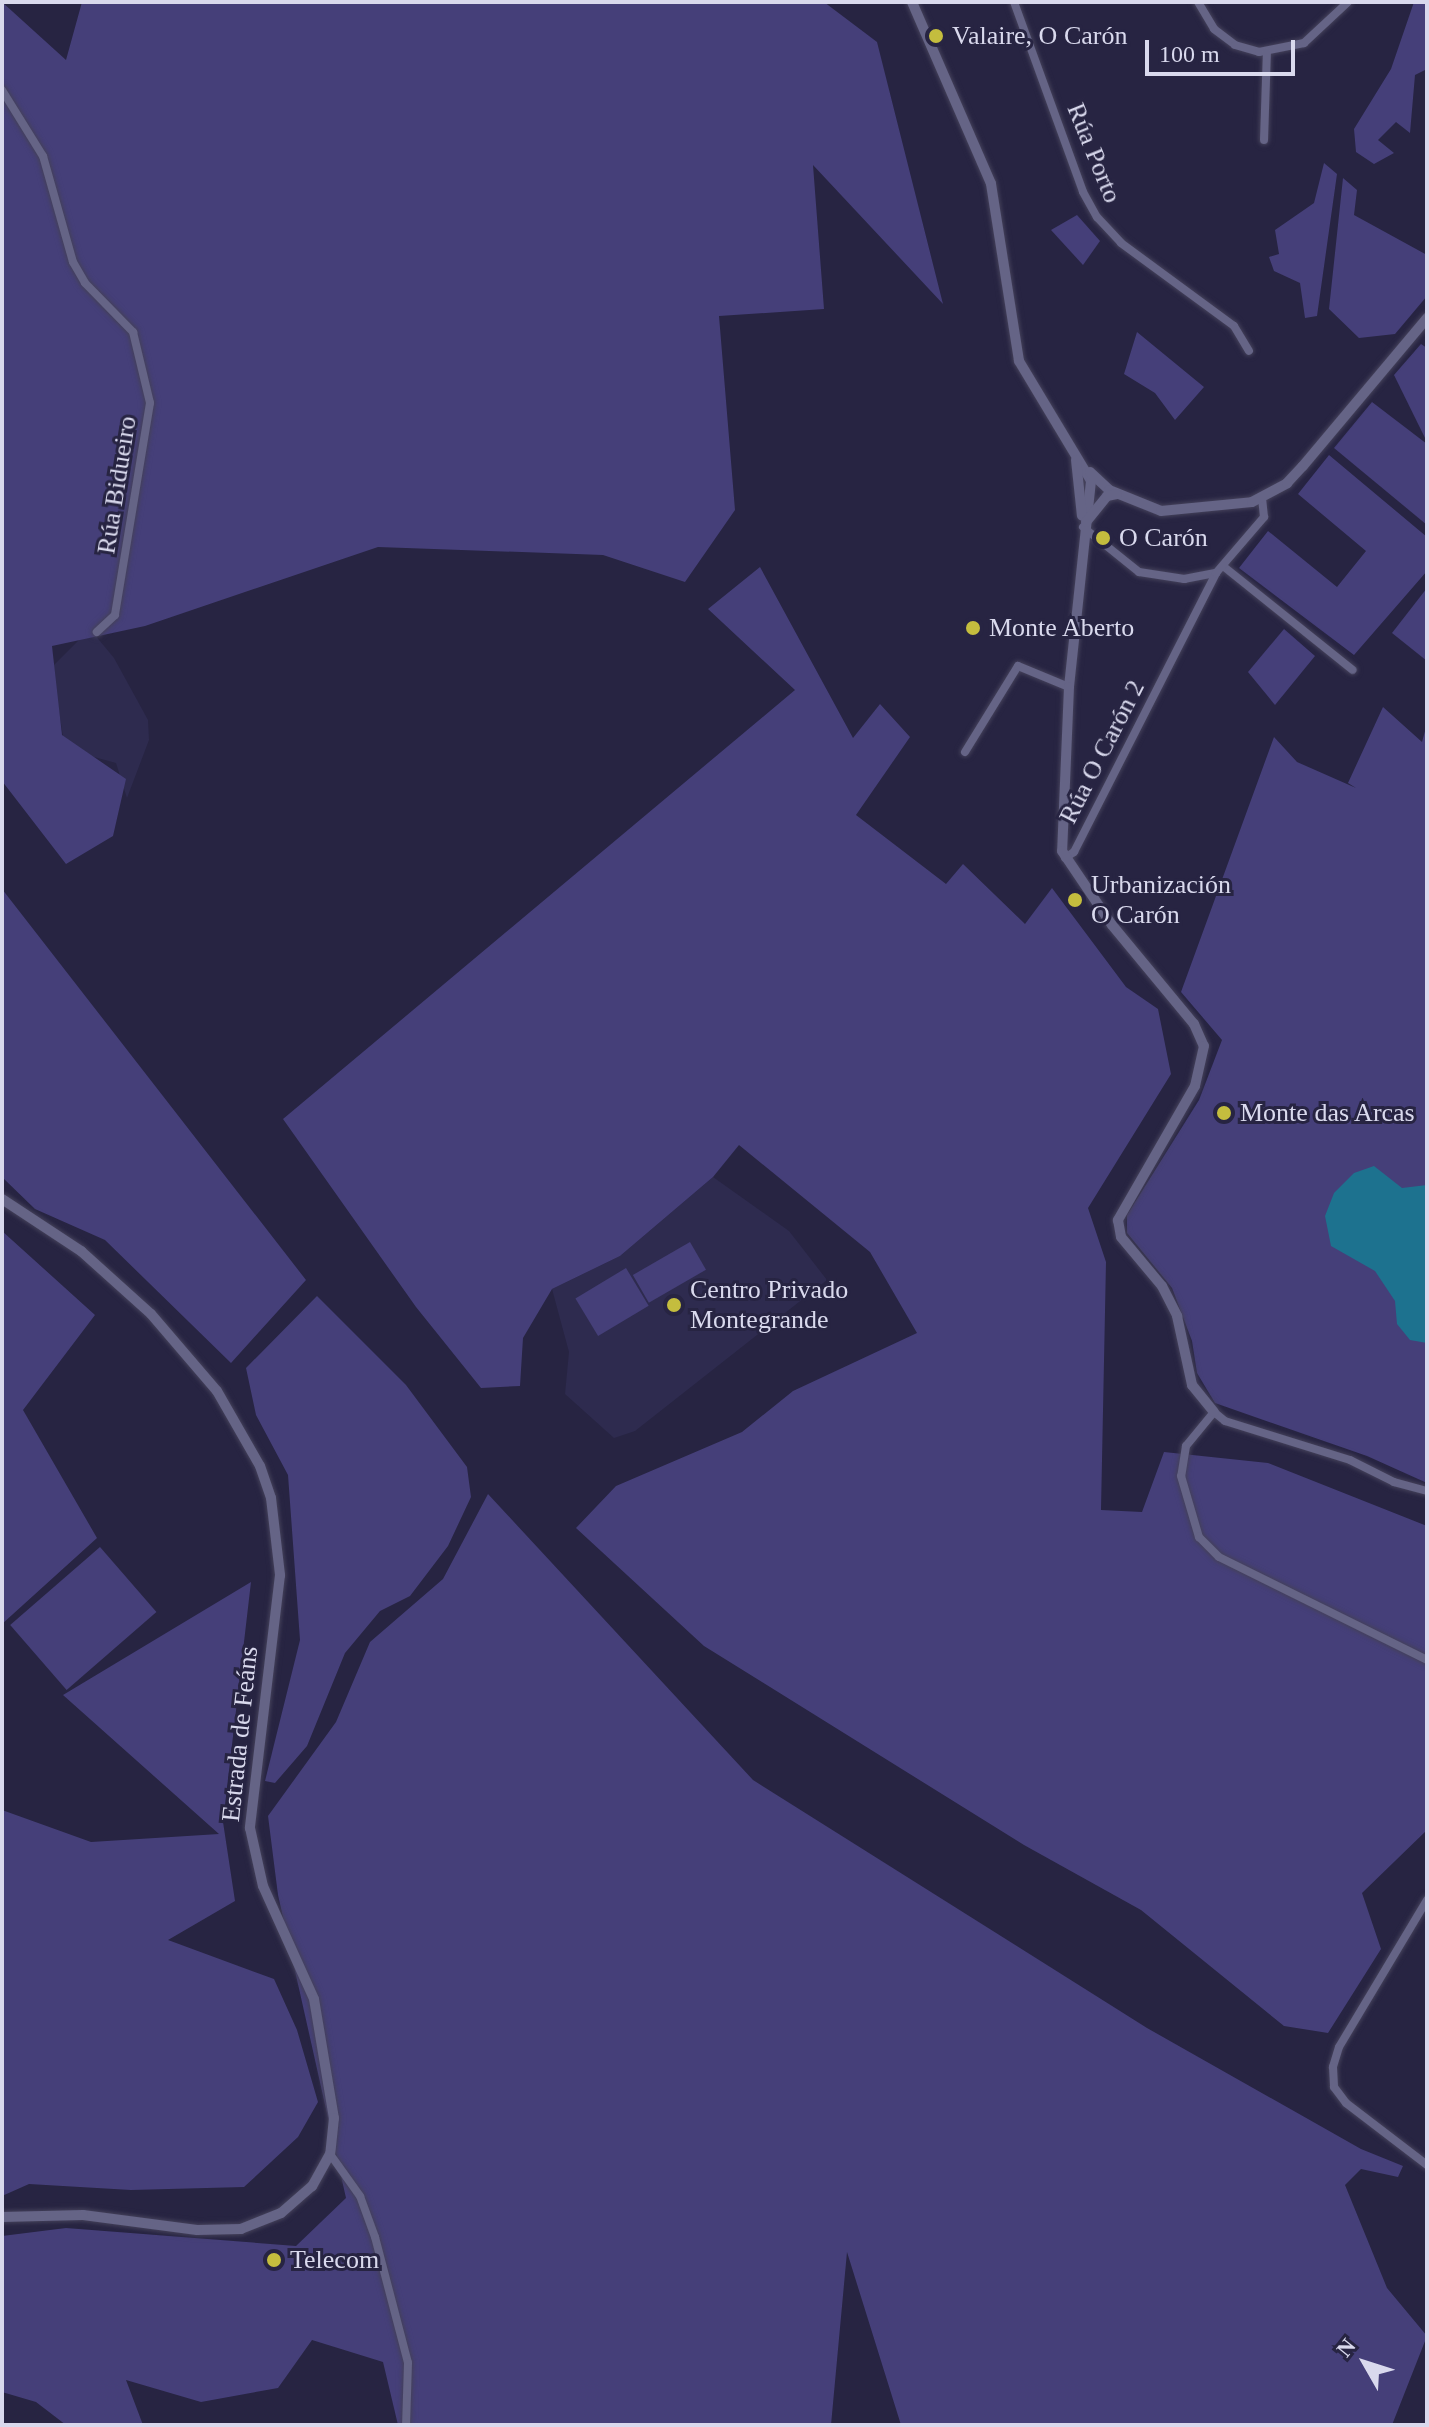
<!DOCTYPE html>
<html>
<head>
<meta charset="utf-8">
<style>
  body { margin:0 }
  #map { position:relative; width:1429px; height:2427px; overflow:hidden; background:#272442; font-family:"Times New Roman",serif }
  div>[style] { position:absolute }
  .built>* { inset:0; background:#2e2b4f }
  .green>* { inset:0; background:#453f79; transform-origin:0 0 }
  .water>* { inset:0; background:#1d728f }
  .roads { filter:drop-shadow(0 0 2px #44415a) drop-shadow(0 0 2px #44415a) }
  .minor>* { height:8px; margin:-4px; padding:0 4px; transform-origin:4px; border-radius:4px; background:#656486 }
  .tertiary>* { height:10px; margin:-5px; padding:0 5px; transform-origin:5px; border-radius:5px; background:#656486 }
  .dots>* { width:22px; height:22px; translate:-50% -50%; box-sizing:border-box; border:4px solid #272442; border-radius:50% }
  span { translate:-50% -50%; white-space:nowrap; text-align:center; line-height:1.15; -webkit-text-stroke:6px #272442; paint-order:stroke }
  .poi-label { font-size:26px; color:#d9d9ed }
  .left { translate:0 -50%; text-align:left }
  .street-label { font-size:26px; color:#d9d9ed }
  .frame { position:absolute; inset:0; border:4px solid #d9d9ed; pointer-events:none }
  .north { position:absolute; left:1325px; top:2323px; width:80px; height:80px; -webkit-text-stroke:6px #272442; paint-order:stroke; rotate:309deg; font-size:22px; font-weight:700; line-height:32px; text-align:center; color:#d9d9ed }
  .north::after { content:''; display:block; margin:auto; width:28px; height:36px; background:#d9d9ed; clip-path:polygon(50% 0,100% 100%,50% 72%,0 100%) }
  .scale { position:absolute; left:1145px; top:40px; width:150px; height:36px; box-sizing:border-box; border:4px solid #d9d9ed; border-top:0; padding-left:10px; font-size:24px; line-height:28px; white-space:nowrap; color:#d9d9ed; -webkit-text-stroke:6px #272442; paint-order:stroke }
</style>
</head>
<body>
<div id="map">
  <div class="built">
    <div style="clip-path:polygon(90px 629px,114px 658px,148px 720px,149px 740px,127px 798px,116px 763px,65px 749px,52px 667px)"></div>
    <div style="clip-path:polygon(713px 1177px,789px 1231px,827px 1280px,635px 1431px,614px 1438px,565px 1394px,569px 1352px,552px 1289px,620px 1256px)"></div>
  </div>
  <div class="green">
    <div style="clip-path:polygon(2px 2px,66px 60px,82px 2px,824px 2px,877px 42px,943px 304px,813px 165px,824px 309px,719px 316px,735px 510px,685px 582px,603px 555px,378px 547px,145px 626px,52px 646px,62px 735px,126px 779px,113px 836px,66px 864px,2px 781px)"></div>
    <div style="clip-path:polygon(1414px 2px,1427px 2px,1427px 69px,1415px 75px,1410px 133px,1396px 122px,1378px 140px,1394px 153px,1374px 164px,1356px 152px,1354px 129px,1391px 69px)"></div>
    <div style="clip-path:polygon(1324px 163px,1337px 174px,1317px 316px,1305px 318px,1300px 283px,1274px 271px,1269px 257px,1279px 254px,1275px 230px,1314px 203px)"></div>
    <div style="clip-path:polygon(1343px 178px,1357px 190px,1354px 215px,1427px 255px,1427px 296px,1395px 334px,1359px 338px,1329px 309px)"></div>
    <div style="clip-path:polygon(1077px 215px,1100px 241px,1083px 265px,1051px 230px)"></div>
    <div style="clip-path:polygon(1137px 332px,1204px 387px,1175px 420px,1155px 393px,1124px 374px)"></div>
    <div style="clip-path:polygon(1421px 344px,1427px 348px,1427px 442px,1394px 375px)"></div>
    <div style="clip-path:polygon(1372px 402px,1427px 444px,1427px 525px,1334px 448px)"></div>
    <div style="clip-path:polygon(1329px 455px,1427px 537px,1427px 571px,1354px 655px,1239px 568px,1268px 531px,1337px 587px,1366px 551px,1298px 494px)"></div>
    <div style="clip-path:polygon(760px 567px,853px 738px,880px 704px,910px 737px,856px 815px,946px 884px,963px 864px,1025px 924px,1052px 888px,1126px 987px,1158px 1009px,1171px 1074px,1088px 1208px,1106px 1262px,1101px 1510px,1142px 1512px,1164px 1452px,1268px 1463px,1427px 1526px,1427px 1830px,1362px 1893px,1381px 1949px,1328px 2033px,1284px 2026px,1141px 1910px,1024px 1845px,704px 1646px,576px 1528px,616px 1486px,742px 1432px,793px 1391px,917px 1333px,870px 1252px,739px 1145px,713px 1177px,620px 1256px,552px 1289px,523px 1338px,520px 1386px,481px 1388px,416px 1307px,283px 1119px,795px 690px,708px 609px)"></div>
    <div style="clip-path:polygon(1427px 588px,1427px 661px,1392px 633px)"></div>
    <div style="clip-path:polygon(1284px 629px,1315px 656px,1275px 705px,1248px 672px)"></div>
    <div style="clip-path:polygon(1383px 707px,1422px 742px,1427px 724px,1427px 1483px,1367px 1456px,1215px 1403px,1197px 1373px,1192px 1341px,1172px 1288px,1127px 1233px,1127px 1215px,1199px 1100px,1222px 1040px,1181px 992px,1274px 737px,1297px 762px,1356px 788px,1348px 783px)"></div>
    <div style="clip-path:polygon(2px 889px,306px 1280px,231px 1363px,105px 1240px,35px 1209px,3px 1178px)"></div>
    <div style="clip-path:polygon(2px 1231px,95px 1315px,23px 1410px,97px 1538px,2px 1624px)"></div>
    <div style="left:690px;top:1242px;width:32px;height:66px;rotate:60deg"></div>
    <div style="left:626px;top:1268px;width:44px;height:59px;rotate:59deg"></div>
    <div style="clip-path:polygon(317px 1296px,406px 1385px,467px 1467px,471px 1497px,448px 1546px,410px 1596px,380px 1611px,345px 1653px,307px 1746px,275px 1783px,265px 1781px,300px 1640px,288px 1475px,256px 1415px,246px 1368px)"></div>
    <div style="clip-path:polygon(488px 1494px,753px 1780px,1147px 2028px,1361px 2149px,1403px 2166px,1398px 2177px,1361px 2169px,1345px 2185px,1387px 2288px,1427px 2336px,1392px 2425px,901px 2425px,847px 2252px,831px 2425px,398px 2425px,383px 2362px,312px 2340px,278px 2388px,201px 2402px,126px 2380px,143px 2425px,66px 2425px,36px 2402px,2px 2392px,2px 2236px,66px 2228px,296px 2246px,346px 2198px,278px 1895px,268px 1816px,336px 1722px,370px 1642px,443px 1579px)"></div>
    <div style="left:100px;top:1547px;width:86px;height:119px;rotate:49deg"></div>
    <div style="clip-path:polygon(251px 1582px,223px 1822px,235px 1901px,168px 1940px,274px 1979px,297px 2030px,318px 2102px,298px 2137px,244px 2187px,131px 2190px,29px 2184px,2px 2196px,2px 1810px,91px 1842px,219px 1834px,63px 1695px)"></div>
  </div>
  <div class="water">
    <div style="clip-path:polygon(1374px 1166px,1402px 1188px,1427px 1185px,1427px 1343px,1410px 1340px,1397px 1324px,1395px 1301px,1375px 1271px,1331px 1246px,1325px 1216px,1334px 1193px,1354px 1173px)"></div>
  </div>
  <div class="roads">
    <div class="minor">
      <div style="left:1014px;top:2px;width:202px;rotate:70deg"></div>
      <div style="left:1083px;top:192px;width:29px;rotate:61deg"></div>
      <div style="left:1097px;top:217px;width:35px;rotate:47deg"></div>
      <div style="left:1121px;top:243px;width:140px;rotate:36.3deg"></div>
      <div style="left:1234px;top:326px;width:29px;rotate:59deg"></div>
      <div style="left:1198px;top:2px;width:31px;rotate:59deg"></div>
      <div style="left:1214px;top:29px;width:26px;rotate:37deg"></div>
      <div style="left:1235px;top:45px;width:25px;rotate:16deg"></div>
      <div style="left:1259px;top:52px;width:46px;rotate:-11.3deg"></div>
      <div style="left:1304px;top:43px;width:60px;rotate:-43deg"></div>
      <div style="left:2px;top:90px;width:78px;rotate:58.2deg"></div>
      <div style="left:43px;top:156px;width:110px;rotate:74.2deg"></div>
      <div style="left:73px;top:262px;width:24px;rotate:60deg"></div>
      <div style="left:85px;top:283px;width:69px;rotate:45.6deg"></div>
      <div style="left:133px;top:332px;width:73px;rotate:76.5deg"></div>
      <div style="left:150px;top:403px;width:215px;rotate:99.4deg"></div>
      <div style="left:115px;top:615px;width:25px;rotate:137deg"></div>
      <div style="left:1264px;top:140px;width:89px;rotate:-88.1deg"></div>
      <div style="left:1083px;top:527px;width:72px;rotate:38.8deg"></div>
      <div style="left:1139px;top:572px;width:46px;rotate:8.8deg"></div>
      <div style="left:1184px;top:579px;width:33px;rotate:-11deg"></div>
      <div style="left:1223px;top:566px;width:166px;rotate:38.7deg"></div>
      <div style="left:965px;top:752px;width:101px;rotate:-58.4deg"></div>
      <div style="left:1018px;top:666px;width:55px;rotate:22.4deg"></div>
      <div style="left:1065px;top:858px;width:11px;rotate:-34deg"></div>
      <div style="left:1074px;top:852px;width:313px;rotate:-63deg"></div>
      <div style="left:1216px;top:573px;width:74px;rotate:-49.4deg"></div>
      <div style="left:1264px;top:517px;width:20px;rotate:-96deg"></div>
      <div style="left:1427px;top:1491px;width:34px;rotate:-165deg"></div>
      <div style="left:1394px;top:1482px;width:49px;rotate:-153.4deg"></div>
      <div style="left:1350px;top:1460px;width:131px;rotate:-162.7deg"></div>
      <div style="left:1225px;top:1421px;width:14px;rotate:-141deg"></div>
      <div style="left:1214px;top:1412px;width:44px;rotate:129.5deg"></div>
      <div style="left:1186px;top:1446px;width:30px;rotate:99deg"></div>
      <div style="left:1181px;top:1476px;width:64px;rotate:73.6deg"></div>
      <div style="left:1199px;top:1537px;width:28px;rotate:45deg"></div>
      <div style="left:1219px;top:1557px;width:232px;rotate:26.3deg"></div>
      <div style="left:1427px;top:1900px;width:171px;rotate:120.9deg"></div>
      <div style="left:1339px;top:2047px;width:21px;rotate:107deg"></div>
      <div style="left:1333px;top:2067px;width:20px;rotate:87deg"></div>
      <div style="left:1334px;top:2087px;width:20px;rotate:53deg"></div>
      <div style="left:1346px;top:2103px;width:102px;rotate:37.4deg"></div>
      <div style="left:330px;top:2154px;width:52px;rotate:54.5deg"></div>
      <div style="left:360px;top:2196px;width:44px;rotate:69.9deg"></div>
      <div style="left:375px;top:2237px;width:130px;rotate:75.3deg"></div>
      <div style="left:408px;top:2363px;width:62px;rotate:91.8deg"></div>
    </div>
    <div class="tertiary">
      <div style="left:912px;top:2px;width:198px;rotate:66.5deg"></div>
      <div style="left:991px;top:184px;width:179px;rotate:81deg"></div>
      <div style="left:1019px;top:361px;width:140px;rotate:59deg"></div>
      <div style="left:1091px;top:481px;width:207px;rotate:96.1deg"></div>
      <div style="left:1069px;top:687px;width:164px;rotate:92.4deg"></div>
      <div style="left:1062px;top:851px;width:89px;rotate:56deg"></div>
      <div style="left:1112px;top:925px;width:129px;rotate:50.4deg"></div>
      <div style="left:1194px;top:1024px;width:24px;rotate:66deg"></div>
      <div style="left:1204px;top:1046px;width:41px;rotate:102.7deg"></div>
      <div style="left:1195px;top:1086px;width:155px;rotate:119.9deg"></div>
      <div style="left:1118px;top:1220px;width:17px;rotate:80deg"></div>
      <div style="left:1121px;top:1237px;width:64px;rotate:50.1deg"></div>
      <div style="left:1162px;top:1286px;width:34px;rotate:63deg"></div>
      <div style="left:1177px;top:1316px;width:71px;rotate:77.7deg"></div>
      <div style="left:1192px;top:1385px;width:35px;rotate:51deg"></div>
      <div style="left:1076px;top:460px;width:56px;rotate:83.9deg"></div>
      <div style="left:1090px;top:472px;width:26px;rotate:43deg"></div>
      <div style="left:1109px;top:490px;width:56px;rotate:22deg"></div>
      <div style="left:1161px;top:511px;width:91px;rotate:-5.6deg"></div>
      <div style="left:1252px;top:502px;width:40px;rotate:-28deg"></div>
      <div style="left:1287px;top:483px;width:23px;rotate:-47deg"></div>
      <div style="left:1303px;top:466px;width:193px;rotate:-50deg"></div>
      <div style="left:1086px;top:522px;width:33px;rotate:-51deg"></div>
      <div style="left:1107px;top:496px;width:10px;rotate:-11deg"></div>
      <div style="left:2px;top:1199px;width:95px;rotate:33.4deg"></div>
      <div style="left:81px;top:1251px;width:94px;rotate:42deg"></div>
      <div style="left:151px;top:1314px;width:101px;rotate:49.4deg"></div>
      <div style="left:217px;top:1391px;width:86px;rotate:60.2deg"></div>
      <div style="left:260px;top:1466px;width:34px;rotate:71deg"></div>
      <div style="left:271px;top:1498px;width:78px;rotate:83.3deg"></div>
      <div style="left:280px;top:1575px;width:255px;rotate:96.8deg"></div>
      <div style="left:250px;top:1828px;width:59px;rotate:77.4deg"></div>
      <div style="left:263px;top:1886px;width:124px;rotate:65.7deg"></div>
      <div style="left:314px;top:1999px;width:121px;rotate:80.5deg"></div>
      <div style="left:334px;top:2118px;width:36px;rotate:96deg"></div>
      <div style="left:330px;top:2154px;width:37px;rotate:119deg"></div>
      <div style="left:312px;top:2186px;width:41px;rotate:138.9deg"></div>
      <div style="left:281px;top:2213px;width:43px;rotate:158.2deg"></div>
      <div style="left:241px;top:2229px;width:44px;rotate:178.7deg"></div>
      <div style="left:197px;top:2230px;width:115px;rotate:-172.5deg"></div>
      <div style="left:83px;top:2215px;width:81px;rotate:178.6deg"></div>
    </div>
  </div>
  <div class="dots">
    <div style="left:936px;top:36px;background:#c4bd3e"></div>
    <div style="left:1103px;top:538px;background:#c4bd3e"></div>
    <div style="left:973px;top:628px;background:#c4bd3e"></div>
    <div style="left:1075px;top:900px;background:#c4bd3e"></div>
    <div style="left:1224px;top:1113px;background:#c4bd3e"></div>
    <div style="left:674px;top:1305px;background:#c4bd3e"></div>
    <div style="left:274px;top:2260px;background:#c4bd3e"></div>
  </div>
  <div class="poi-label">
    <span class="left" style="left:952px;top:36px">Valaire, O Carón</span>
    <span class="left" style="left:1119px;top:538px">O Carón</span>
    <span class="left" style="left:989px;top:628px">Monte Aberto</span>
    <span class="left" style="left:1091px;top:900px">Urbanización<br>O Carón</span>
    <span class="left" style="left:1240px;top:1113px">Monte das Arcas</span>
    <span class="left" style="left:690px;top:1305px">Centro Privado<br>Montegrande</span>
    <span class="left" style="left:290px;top:2260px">Telecom</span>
  </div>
  <div class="street-label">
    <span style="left:1094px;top:153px;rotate:68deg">Rúa Porto</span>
    <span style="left:117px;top:485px;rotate:-81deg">Rúa Bidueiro</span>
    <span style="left:1102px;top:752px;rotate:-63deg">Rúa O Carón 2</span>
    <span style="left:240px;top:1734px;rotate:-84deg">Estrada de Feáns</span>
  </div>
  <div class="frame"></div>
  <div class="north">N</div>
  <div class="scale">100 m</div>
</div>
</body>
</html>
